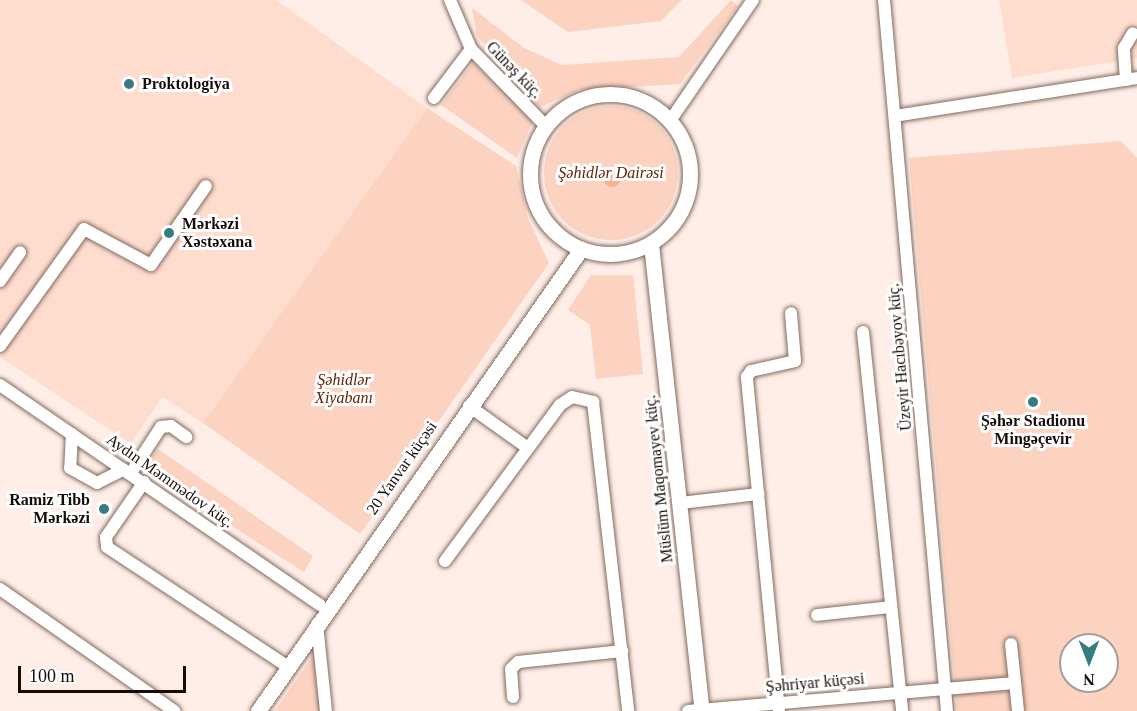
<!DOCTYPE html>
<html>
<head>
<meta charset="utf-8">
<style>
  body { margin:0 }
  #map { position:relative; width:1137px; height:711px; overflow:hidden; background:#feeee7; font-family:"Times New Roman",serif }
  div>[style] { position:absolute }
  .built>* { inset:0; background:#ffddce }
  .green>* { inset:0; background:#fcd2c0 }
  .round { border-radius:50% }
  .water>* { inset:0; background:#f9b191 }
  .roads { filter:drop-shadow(0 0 2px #816a60) drop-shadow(0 0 2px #816a60) }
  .minor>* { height:12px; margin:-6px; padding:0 6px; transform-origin:6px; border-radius:6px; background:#fff }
  .major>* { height:15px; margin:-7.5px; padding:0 7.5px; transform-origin:7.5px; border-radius:7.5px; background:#fff }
  .major>.ring { margin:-7.5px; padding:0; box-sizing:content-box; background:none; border:15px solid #fff; border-radius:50% }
  .dots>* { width:16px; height:16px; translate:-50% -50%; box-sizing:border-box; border:3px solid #fff; border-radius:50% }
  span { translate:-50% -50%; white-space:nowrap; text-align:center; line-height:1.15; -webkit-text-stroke:6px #fff; paint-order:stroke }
  .street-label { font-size:16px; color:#150c09 }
  .poi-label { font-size:16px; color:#150c09; font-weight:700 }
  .left { translate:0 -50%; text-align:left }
  .right { translate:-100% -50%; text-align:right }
  .park-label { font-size:16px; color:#612300; font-style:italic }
  .north { position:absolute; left:1059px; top:633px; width:60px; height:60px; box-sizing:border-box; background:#fff; border:2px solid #a19e9d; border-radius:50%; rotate:180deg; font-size:16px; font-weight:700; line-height:24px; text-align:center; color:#150c09 }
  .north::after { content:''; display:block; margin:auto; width:21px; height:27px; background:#357e7d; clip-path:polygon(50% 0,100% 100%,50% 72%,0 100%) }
  .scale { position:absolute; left:18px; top:666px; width:168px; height:27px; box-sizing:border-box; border:3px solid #150c09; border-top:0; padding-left:8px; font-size:18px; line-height:21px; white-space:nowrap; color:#150c09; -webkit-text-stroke:4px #fff; paint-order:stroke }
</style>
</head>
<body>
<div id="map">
  <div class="built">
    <div style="clip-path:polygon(0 0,276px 0,427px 108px,203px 423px,162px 397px,131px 444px,0 357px)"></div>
    <div style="clip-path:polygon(999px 0,1137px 0,1137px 58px,1012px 78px)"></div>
  </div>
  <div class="green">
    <div style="clip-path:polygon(521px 0,682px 0,661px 21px,568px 32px)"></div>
    <div style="clip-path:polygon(731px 0,738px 6px,680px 84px,579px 90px,540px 107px,477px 36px,472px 8px,524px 48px,562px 65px,679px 57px)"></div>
    <div style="clip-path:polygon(473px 63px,533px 121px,517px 158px,441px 105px)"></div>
    <div class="round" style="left:544px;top:106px;width:134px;height:134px"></div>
    <div style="clip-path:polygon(427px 108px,516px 166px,528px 218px,549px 263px,360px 534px,203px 423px)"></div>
    <div style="clip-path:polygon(evenodd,1121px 141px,1137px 158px,1137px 711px,957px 711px,909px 158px,1121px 141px,1071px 645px,1107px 645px,1107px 681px,1071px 681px,1071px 645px)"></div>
    <div style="clip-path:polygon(591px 275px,633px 275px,643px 374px,596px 379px,590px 325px,568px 310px)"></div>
    <div style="clip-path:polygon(158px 449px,313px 556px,304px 572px,143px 470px)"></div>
    <div style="clip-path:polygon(323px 641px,331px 711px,275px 711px,279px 705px)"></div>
  </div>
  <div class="water">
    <div class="round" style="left:603px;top:169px;width:18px;height:18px"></div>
  </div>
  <div class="roads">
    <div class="minor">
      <div style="left:450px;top:0;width:53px;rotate:66.8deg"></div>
      <div style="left:471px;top:49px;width:107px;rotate:45.8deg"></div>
      <div style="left:884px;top:0;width:714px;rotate:84.94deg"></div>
      <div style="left:1126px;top:80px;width:32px;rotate:-94deg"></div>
      <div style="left:1124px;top:48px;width:17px;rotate:-59deg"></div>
      <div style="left:434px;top:98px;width:61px;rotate:-52.9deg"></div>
      <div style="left:895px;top:116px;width:245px;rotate:-8.9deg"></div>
      <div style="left:670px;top:121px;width:147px;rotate:-55.6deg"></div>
      <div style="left:0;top:281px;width:35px;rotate:-55deg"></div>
      <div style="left:863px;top:332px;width:381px;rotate:84.1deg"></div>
      <div style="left:0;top:346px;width:144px;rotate:-54.3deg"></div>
      <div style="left:84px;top:229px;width:76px;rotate:28.2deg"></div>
      <div style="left:151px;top:265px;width:96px;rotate:-55.2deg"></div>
      <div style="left:0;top:385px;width:388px;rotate:34.5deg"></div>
      <div style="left:469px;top:406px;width:69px;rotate:35.5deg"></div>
      <div style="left:72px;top:434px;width:34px;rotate:93deg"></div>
      <div style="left:70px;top:468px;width:31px;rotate:29deg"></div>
      <div style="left:97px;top:483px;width:30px;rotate:-27deg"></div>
      <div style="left:131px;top:473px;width:55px;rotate:-56.9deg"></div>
      <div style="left:161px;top:427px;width:10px;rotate:-6deg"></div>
      <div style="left:171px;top:426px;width:19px;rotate:36deg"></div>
      <div style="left:144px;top:482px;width:67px;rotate:124.6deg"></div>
      <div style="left:106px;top:537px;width:10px;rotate:84deg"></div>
      <div style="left:107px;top:547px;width:217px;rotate:33.5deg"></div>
      <div style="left:680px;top:503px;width:79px;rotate:-6.6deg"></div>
      <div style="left:445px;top:561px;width:194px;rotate:-53.6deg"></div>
      <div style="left:560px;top:405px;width:14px;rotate:-34deg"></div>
      <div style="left:572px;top:397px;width:22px;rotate:13deg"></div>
      <div style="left:593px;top:402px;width:311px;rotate:83.5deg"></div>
      <div style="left:0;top:589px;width:213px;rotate:35deg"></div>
      <div style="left:817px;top:615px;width:74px;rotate:-6.2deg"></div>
      <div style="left:317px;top:624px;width:87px;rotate:84.1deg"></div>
      <div style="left:1011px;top:644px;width:67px;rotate:84deg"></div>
      <div style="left:513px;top:697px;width:28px;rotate:-94deg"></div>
      <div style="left:511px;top:669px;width:10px;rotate:-45deg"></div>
      <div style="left:518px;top:662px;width:105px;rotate:-6deg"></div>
      <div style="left:688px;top:711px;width:328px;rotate:-4.9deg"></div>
      <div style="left:779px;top:711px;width:336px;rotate:-95.5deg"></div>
      <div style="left:747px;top:377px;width:7px;rotate:-56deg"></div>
      <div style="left:751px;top:371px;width:45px;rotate:-12.8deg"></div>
      <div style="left:795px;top:361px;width:48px;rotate:-94.8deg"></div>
    </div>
    <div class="major">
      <div class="ring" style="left:530px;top:94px;width:145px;height:145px"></div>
      <div style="left:651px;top:244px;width:470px;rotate:83.8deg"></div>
      <div style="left:258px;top:711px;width:564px;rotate:-55.04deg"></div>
    </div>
  </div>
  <div class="dots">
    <div style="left:129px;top:84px;background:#357e7d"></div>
    <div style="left:169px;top:233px;background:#357e7d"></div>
    <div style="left:1033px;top:402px;background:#357e7d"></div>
    <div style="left:104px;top:509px;background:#357e7d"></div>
  </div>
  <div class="street-label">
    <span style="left:514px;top:70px;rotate:46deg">Günəş küç.</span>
    <span style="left:900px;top:357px;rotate:-95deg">Üzeyir Hacıbəyov küç.</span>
    <span style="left:402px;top:468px;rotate:-55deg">20 Yanvar küçəsi</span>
    <span style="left:659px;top:479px;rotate:-96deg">Müslüm Maqomayev küç.</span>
    <span style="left:170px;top:481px;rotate:35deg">Aydın Məmmədov küç.</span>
    <span style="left:815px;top:683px;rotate:-5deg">Şəhriyar küçəsi</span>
  </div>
  <div class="poi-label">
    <span class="left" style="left:142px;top:84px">Proktologiya</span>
    <span class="left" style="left:182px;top:233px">Mərkəzi<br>Xəstəxana</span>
    <span style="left:1033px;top:430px">Şəhər Stadionu<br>Mingəçevir</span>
    <span class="right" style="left:90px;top:509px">Ramiz Tibb<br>Mərkəzi</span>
  </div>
  <div class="park-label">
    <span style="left:611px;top:173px">Şəhidlər Dairəsi</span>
    <span style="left:344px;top:389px">Şəhidlər<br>Xiyabanı</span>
  </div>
  <div class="north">N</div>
  <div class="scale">100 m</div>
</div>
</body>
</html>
